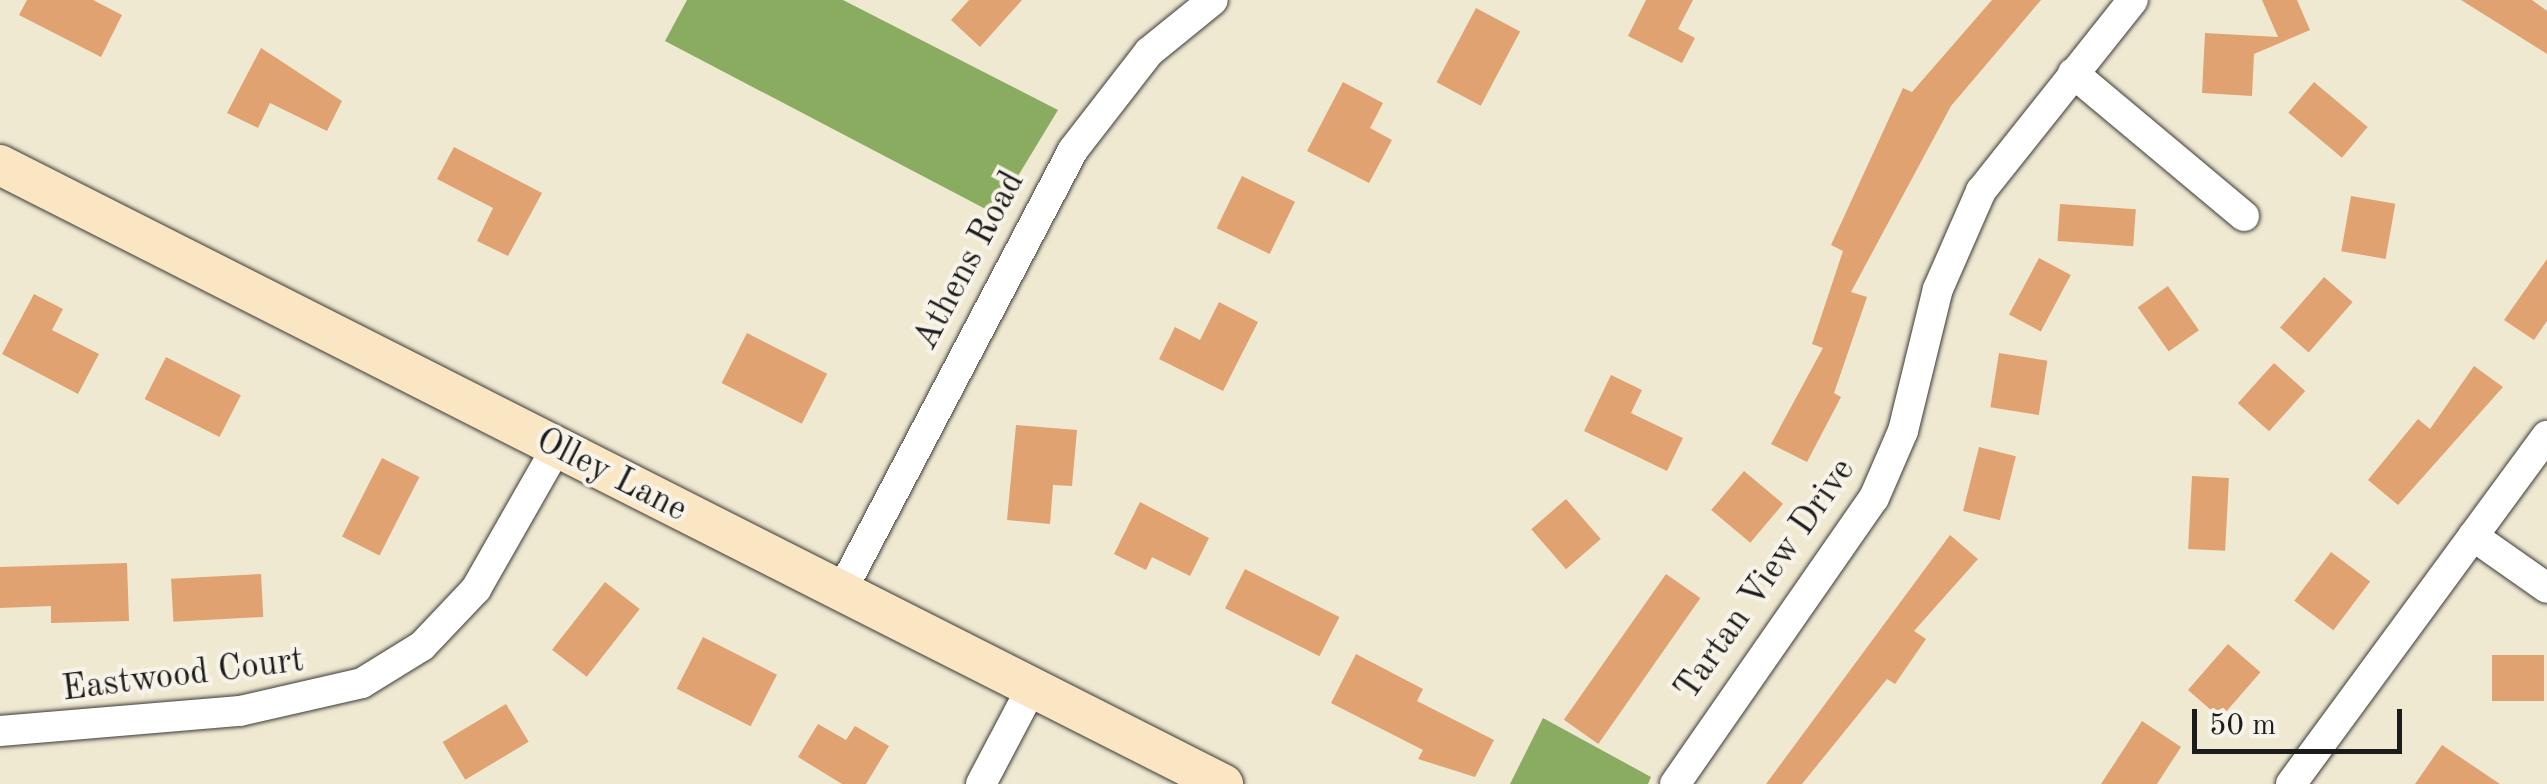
<!DOCTYPE html>
<html>
<head>
<meta charset="utf-8">
<style>
  body { margin:0 }
  #map { position:relative; width:2547px; height:784px; overflow:hidden; background:#f0e9d2; font-family:"Old Standard TT",serif }
  div>[style] { position:absolute }
  .forest>* { inset:0; background:#8aac60 }
  .building>* { inset:0; background:#e1a272; transform-origin:0 0 }
  .roads { filter:drop-shadow(0 0 2px #3c3b37) drop-shadow(0 0 2px #3c3b37) }
  .street>* { height:30px; margin:-15px; padding:0 15px; transform-origin:15px; border-radius:15px; background:#fff }
  .secondary>* { height:40px; margin:-20px; padding:0 20px; transform-origin:20px; border-radius:20px; background:#fbe6c3 }
  span { translate:-50% -50%; white-space:nowrap; text-align:center; line-height:1.15; -webkit-text-stroke:8px #f7f3e8; paint-order:stroke }
  .street-label { font-size:35px; color:#1c1c1c }
  .scale { position:absolute; left:2192px; top:709px; width:210px; height:45px; box-sizing:border-box; border:5px solid #1c1c1c; border-top:0; padding-left:12px; font-size:30px; line-height:35px; white-space:nowrap; color:#1c1c1c; -webkit-text-stroke:8px #f7f3e8; paint-order:stroke }
</style>
</head>
<body>
<div id="map">
  <div class="forest">
    <div style="clip-path:polygon(687px 0,843px 0,1058px 110px,995px 214px,665px 41px)"></div>
    <div style="clip-path:polygon(1543px 718px,1651px 777px,1648px 784px,1510px 784px)"></div>
  </div>
  <div class="building">
    <div style="clip-path:polygon(27px 0,93px 0,122px 15px,101px 57px,19px 15px)"></div>
    <div style="clip-path:polygon(969px 0,1022px 0,980px 47px,951px 20px)"></div>
    <div style="clip-path:polygon(1646px 0,1693px 0,1678px 29px,1695px 38px,1682px 63px,1628px 36px)"></div>
    <div style="clip-path:polygon(1992px 0,2041px 0,1951px 106px,1851px 292px,1867px 297px,1834px 393px,1841px 397px,1807px 462px,1771px 444px,1823px 348px,1812px 344px,1843px 251px,1831px 245px,1903px 88px,1912px 92px)"></div>
    <div style="clip-path:polygon(2262px 0,2297px 0,2310px 30px,2254px 54px,2252px 96px,2202px 93px,2205px 33px,2278px 37px)"></div>
    <div style="clip-path:polygon(2461px 0,2532px 0,2547px 11px,2547px 54px)"></div>
    <div style="left:1476px;top:8px;width:50px;height:84px;rotate:28deg"></div>
    <div style="clip-path:polygon(261px 48px,342px 101px,327px 131px,270px 103px,258px 128px,227px 113px)"></div>
    <div style="clip-path:polygon(1343px 82px,1383px 103px,1370px 128px,1392px 140px,1369px 183px,1307px 151px)"></div>
    <div style="left:2314px;top:82px;width:70px;height:40px;rotate:40deg"></div>
    <div style="clip-path:polygon(454px 147px,542px 193px,508px 256px,477px 241px,493px 208px,437px 179px)"></div>
    <div style="left:1242px;top:176px;width:59px;height:58px;rotate:26deg"></div>
    <div style="left:2351px;top:196px;width:45px;height:56px;rotate:10deg"></div>
    <div style="left:2060px;top:204px;width:76px;height:37px;rotate:4deg"></div>
    <div style="left:2039px;top:258px;width:36px;height:64px;rotate:28deg"></div>
    <div style="clip-path:polygon(2547px 259px,2547px 321px,2534px 340px,2504px 320px)"></div>
    <div style="left:2324px;top:277px;width:38px;height:67px;rotate:41deg"></div>
    <div style="left:2168px;top:286px;width:54px;height:37px;rotate:55deg"></div>
    <div style="clip-path:polygon(34px 294px,63px 309px,52px 330px,99px 354px,78px 394px,2px 354px)"></div>
    <div style="clip-path:polygon(1219px 302px,1258px 322px,1223px 391px,1159px 359px,1175px 327px,1200px 340px)"></div>
    <div style="left:747px;top:333px;width:90px;height:56px;rotate:27deg"></div>
    <div style="left:1999px;top:353px;width:49px;height:55px;rotate:9deg"></div>
    <div style="left:166px;top:357px;width:84px;height:47px;rotate:27deg"></div>
    <div style="left:2274px;top:363px;width:42px;height:54px;rotate:42deg"></div>
    <div style="clip-path:polygon(2474px 366px,2503px 387px,2398px 505px,2368px 480px,2418px 419px,2430px 429px)"></div>
    <div style="clip-path:polygon(1611px 375px,1642px 390px,1631px 413px,1683px 438px,1667px 471px,1584px 431px)"></div>
    <div style="clip-path:polygon(1016px 425px,1077px 430px,1072px 486px,1053px 485px,1050px 524px,1007px 520px)"></div>
    <div style="left:1979px;top:447px;width:38px;height:66px;rotate:14deg"></div>
    <div style="left:382px;top:458px;width:42px;height:88px;rotate:27deg"></div>
    <div style="left:1744px;top:471px;width:51px;height:51px;rotate:40deg"></div>
    <div style="left:2192px;top:476px;width:37px;height:73px;rotate:3deg"></div>
    <div style="left:1566px;top:499px;width:53px;height:46px;rotate:49deg"></div>
    <div style="clip-path:polygon(1140px 502px,1209px 538px,1190px 576px,1152px 557px,1146px 570px,1114px 554px)"></div>
    <div style="clip-path:polygon(1950px 535px,1978px 559px,1914px 631px,1926px 639px,1895px 684px,1887px 679px,1802px 784px,1766px 784px)"></div>
    <div style="left:2331px;top:552px;width:49px;height:61px;rotate:37deg"></div>
    <div style="clip-path:polygon(127px 563px,129px 621px,51px 623px,51px 606px,0 608px,0 567px)"></div>
    <div style="left:1245px;top:569px;width:106px;height:44px;rotate:27deg"></div>
    <div style="left:261px;top:574px;width:43px;height:90px;rotate:87deg"></div>
    <div style="left:1666px;top:574px;width:42px;height:178px;rotate:35deg"></div>
    <div style="left:605px;top:582px;width:44px;height:86px;rotate:38deg"></div>
    <div style="left:703px;top:637px;width:83px;height:58px;rotate:27deg"></div>
    <div style="left:2228px;top:644px;width:43px;height:61px;rotate:41deg"></div>
    <div style="clip-path:polygon(1356px 654px,1423px 689px,1417px 701px,1494px 740px,1475px 777px,1418px 759px,1423px 750px,1331px 703px)"></div>
    <div style="left:2492px;top:655px;width:52px;height:46px"></div>
    <div style="left:506px;top:704px;width:44px;height:74px;rotate:59deg"></div>
    <div style="clip-path:polygon(2142px 721px,2181px 747px,2157px 784px,2101px 784px)"></div>
    <div style="clip-path:polygon(818px 724px,846px 740px,855px 726px,889px 746px,866px 784px,842px 784px,798px 757px)"></div>
    <div style="clip-path:polygon(2442px 745px,2500px 784px,2415px 784px)"></div>
  </div>
  <div class="roads">
    <div class="street">
      <div style="left:2073px;top:73px;width:223px;rotate:39.9deg"></div>
      <div style="left:2473px;top:536px;width:90px;rotate:35.1deg"></div>
      <div style="left:841px;top:592px;width:499px;rotate:-62.3deg"></div>
      <div style="left:1073px;top:150px;width:124px;rotate:-52.2deg"></div>
      <div style="left:1149px;top:52px;width:82px;rotate:-39.1deg"></div>
      <div style="left:0;top:731px;width:241px;rotate:-4.8deg"></div>
      <div style="left:240px;top:711px;width:125px;rotate:-12.9deg"></div>
      <div style="left:362px;top:683px;width:70px;rotate:-31.7deg"></div>
      <div style="left:422px;top:646px;width:79px;rotate:-46.5deg"></div>
      <div style="left:476px;top:589px;width:161px;rotate:-60.3deg"></div>
      <div style="left:981px;top:784px;width:107px;rotate:-62.2deg"></div>
      <div style="left:1675px;top:784px;width:348px;rotate:-55.2deg"></div>
      <div style="left:1874px;top:498px;width:73px;rotate:-66.6deg"></div>
      <div style="left:1903px;top:431px;width:146px;rotate:-76.2deg"></div>
      <div style="left:1938px;top:289px;width:107px;rotate:-66.3deg"></div>
      <div style="left:1981px;top:191px;width:244px;rotate:-51.5deg"></div>
      <div style="left:2291px;top:784px;width:432px;rotate:-53.7deg"></div>
    </div>
    <div class="secondary">
      <div style="left:0;top:165px;width:1371px;rotate:26.85deg"></div>
    </div>
  </div>
  <div class="street-label">
    <span style="left:970px;top:261px;rotate:-62deg">Athens Road</span>
    <span style="left:611px;top:476px;rotate:27deg">Olley Lane</span>
    <span style="left:1766px;top:580px;rotate:-55deg">Tartan View Drive</span>
    <span style="left:183px;top:676px;rotate:-7deg">Eastwood Court</span>
  </div>
  <div class="scale">50 m</div>
</div>
</body>
</html>
